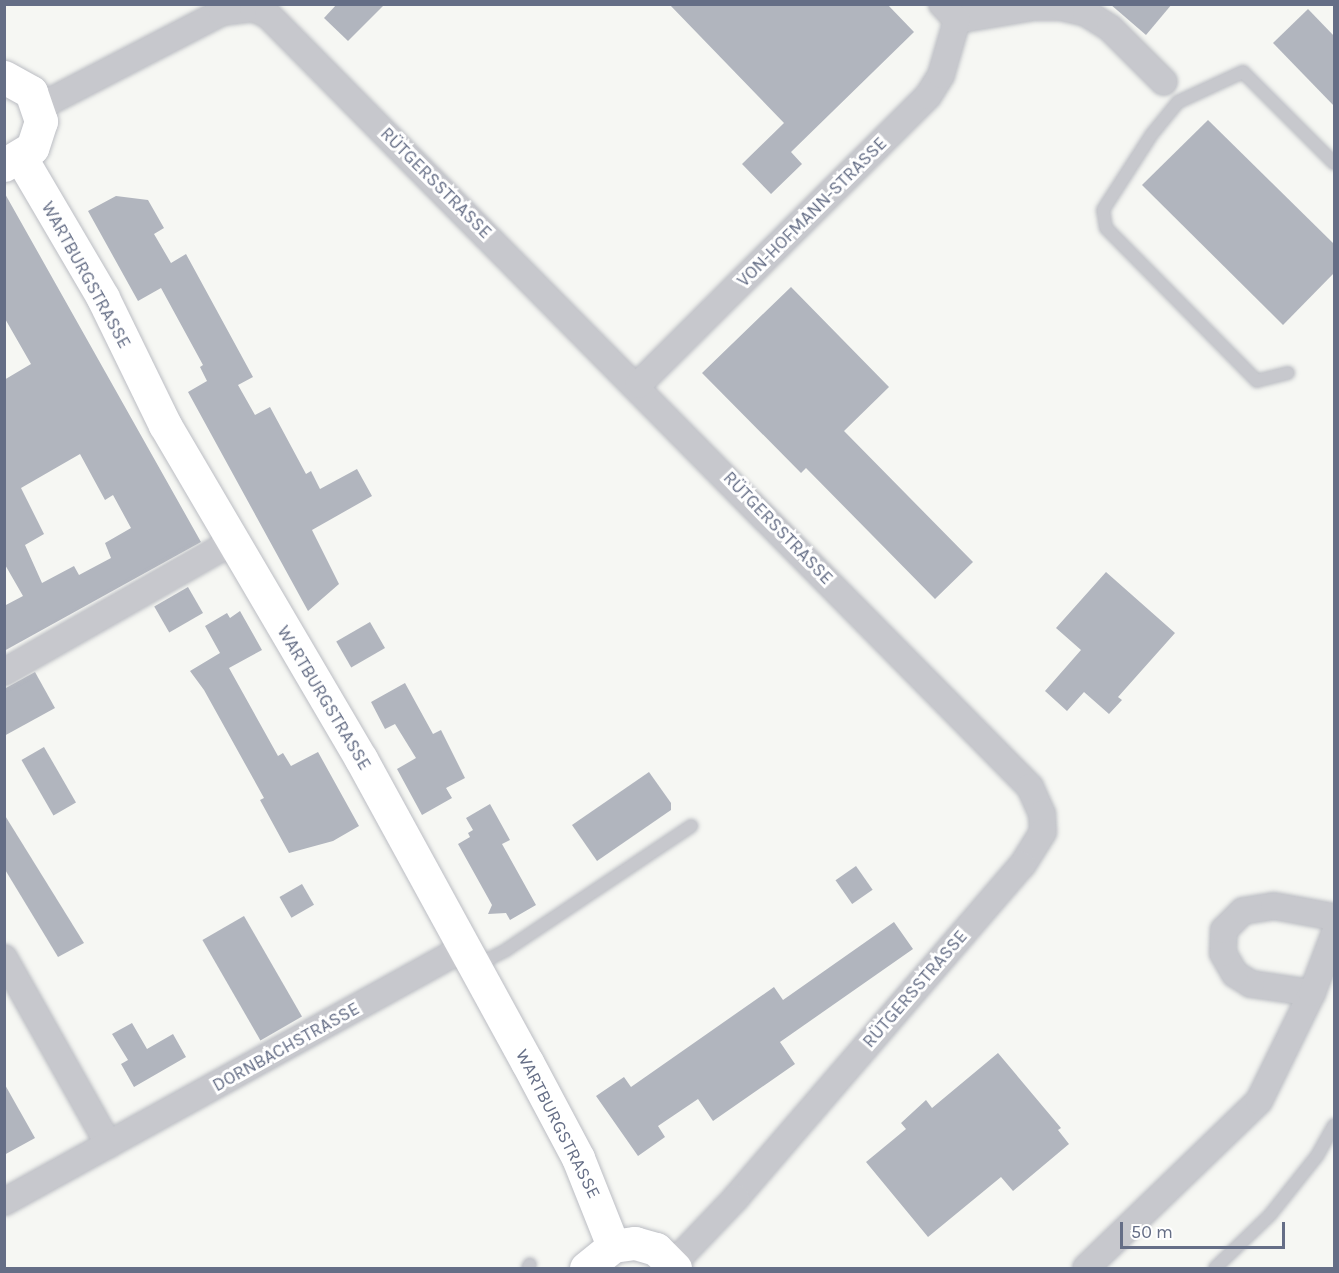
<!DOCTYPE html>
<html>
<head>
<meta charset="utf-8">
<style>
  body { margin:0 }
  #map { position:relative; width:1339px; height:1273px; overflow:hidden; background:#f6f7f3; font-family:Karla,sans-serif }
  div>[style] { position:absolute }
  .building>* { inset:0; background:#b1b5be; transform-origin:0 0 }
  .roads { filter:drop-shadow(0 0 2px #bbbdc3) drop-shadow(0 0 2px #bbbdc3) }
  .lane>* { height:12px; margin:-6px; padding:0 6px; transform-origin:6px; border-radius:6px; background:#c7c8cd }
  .street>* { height:26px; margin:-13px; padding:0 13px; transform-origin:13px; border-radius:13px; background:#c7c8cd }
  .secondary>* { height:33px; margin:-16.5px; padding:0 16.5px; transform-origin:16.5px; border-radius:16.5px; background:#fff }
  span { translate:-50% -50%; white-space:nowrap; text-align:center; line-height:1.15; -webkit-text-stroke:6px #fff; paint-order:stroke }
  .street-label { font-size:18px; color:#656e86 }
  .frame { position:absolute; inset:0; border:6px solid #656e86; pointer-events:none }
  .scale { position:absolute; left:1120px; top:1222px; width:165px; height:27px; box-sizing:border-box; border:3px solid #656e86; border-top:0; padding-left:8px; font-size:18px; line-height:21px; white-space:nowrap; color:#656e86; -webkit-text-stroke:4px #fff; paint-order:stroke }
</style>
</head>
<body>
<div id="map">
  <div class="building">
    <div style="clip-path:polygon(337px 4px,385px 4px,348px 41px,324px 18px)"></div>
    <div style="clip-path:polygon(669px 4px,887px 4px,914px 32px,791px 152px,802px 164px,771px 194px,742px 164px,784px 123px)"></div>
    <div style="clip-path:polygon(1110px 4px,1172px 4px,1146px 35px)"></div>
    <div style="clip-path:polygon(1308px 9px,1335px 37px,1335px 107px,1273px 43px)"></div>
    <div style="clip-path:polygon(1208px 120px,1335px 245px,1335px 272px,1283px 325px,1142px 185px)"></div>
    <div style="clip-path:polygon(evenodd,4px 192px,201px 542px,4px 651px,4px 606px,23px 596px,4px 563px,4px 380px,31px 364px,4px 317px,4px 192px,80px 454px,105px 500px,113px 495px,131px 528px,105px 543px,111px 558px,79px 575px,74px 566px,42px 583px,25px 545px,44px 534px,21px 488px,80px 454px)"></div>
    <div style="clip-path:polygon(116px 196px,148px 200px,164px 228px,154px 234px,171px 263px,186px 254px,253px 377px,238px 385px,255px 415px,270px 407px,306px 474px,311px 471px,320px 489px,357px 469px,372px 496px,312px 530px,339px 584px,308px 611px,188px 392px,207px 381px,200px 367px,203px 365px,161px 288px,138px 301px,88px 211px)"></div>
    <div style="clip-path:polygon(791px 287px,889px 387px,844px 431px,973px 562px,935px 599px,806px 468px,801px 473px,702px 373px)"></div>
    <div style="clip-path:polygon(1106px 572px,1175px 633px,1118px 697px,1122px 700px,1109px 714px,1084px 692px,1067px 711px,1045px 691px,1081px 650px,1056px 628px)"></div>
    <div style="left:188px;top:587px;width:30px;height:39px;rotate:60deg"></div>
    <div style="clip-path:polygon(240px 611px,262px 650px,229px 668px,278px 756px,283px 753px,291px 766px,318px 752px,359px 826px,333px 841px,289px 853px,260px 800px,264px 798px,204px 690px,190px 671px,220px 653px,205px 626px,227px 613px,230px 618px)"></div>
    <div style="left:370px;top:622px;width:30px;height:39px;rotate:60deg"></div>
    <div style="clip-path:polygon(35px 672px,55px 708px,4px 736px,4px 689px)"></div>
    <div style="clip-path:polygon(405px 683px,433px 734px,441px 730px,465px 778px,446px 788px,452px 798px,422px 815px,397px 769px,416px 758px,395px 724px,385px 729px,371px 702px)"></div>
    <div style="left:44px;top:747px;width:64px;height:26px;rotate:60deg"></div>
    <div style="clip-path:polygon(649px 772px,671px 803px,671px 810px,597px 861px,572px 825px)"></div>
    <div style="clip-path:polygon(490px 804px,510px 840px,502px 844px,536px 905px,510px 920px,506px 913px,488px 914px,492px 905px,458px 844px,470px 837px,468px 833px,473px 830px,466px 818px)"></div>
    <div style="clip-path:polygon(4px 814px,84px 943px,58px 957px,4px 868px)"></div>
    <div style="left:856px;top:866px;width:29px;height:25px;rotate:55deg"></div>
    <div style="left:302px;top:884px;width:24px;height:26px;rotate:60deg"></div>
    <div style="left:244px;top:916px;width:116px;height:48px;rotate:60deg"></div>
    <div style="clip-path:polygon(894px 922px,913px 949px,780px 1042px,795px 1064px,713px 1121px,698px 1099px,658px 1126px,665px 1137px,638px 1156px,596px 1096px,624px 1077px,631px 1087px,774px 987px,783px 1000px)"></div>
    <div style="clip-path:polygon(132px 1023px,147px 1049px,173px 1034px,186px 1057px,134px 1087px,121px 1064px,128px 1060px,112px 1034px)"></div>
    <div style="clip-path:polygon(998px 1053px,1061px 1128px,1058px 1130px,1069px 1144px,1013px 1191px,1001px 1177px,928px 1237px,866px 1162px,906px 1129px,901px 1123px,926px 1100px,932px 1108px)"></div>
    <div style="clip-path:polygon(4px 1083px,35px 1138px,4px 1155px)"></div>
  </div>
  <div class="roads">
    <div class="lane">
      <div style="left:1288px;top:373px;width:32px;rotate:166deg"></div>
      <div style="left:1257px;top:381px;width:215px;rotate:-134.6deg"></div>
      <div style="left:1106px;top:228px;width:18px;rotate:-99deg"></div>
      <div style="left:1103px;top:210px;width:90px;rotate:-57.2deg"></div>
      <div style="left:1152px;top:134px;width:41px;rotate:-50.9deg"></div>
      <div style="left:1178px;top:102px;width:72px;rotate:-24.8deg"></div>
      <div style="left:1243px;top:72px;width:129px;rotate:45deg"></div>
      <div style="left:477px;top:965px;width:33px;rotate:-27deg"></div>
      <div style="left:506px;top:950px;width:223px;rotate:-33.8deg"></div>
      <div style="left:528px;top:1268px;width:4px;rotate:-63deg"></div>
      <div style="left:1215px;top:1268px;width:76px;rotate:-43.9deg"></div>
      <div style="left:1270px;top:1215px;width:75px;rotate:-51.5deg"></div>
      <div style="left:1317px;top:1156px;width:35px;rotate:-61deg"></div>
    </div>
    <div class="street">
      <div style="left:957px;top:20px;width:78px;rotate:-9.6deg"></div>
      <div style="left:1034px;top:7px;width:27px"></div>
      <div style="left:1061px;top:7px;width:26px;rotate:13deg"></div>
      <div style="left:1086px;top:13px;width:28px;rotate:32deg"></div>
      <div style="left:1110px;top:28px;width:76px;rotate:45deg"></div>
      <div style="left:39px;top:107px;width:206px;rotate:-27.4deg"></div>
      <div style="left:222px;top:12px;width:31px;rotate:-7deg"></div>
      <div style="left:253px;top:8px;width:17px;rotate:25deg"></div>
      <div style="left:268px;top:15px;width:1085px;rotate:45.37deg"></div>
      <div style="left:1030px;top:787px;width:30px;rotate:66deg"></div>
      <div style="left:1042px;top:814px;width:18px;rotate:87deg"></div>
      <div style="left:1043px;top:832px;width:39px;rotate:122deg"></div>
      <div style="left:1022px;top:865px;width:439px;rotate:130.7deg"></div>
      <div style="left:736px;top:1198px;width:91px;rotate:133.7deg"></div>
      <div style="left:638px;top:385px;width:409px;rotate:-44.9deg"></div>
      <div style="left:928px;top:96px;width:25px;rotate:-58deg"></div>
      <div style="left:941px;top:75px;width:57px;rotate:-73.8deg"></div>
      <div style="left:957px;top:20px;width:22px;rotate:-133deg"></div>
      <div style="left:4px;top:672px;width:262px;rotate:-29.7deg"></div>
      <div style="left:4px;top:958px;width:214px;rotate:60.7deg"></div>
      <div style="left:1312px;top:993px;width:62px;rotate:-171.6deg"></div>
      <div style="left:1251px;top:984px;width:19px;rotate:-148deg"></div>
      <div style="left:1235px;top:974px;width:24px;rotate:-120deg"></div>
      <div style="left:1223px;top:953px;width:23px;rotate:-88deg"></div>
      <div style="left:1224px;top:930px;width:27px;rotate:-45deg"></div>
      <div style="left:1243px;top:911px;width:31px;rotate:-9deg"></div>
      <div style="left:1274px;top:906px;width:61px;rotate:10.4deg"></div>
      <div style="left:4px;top:1202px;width:523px;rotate:-28.92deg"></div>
      <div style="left:1086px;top:1268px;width:240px;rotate:-44deg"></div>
      <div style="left:1259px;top:1101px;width:120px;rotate:-63.9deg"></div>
      <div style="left:1312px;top:993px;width:62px;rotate:-69.2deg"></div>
    </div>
    <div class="secondary">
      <div style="left:4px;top:77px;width:31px;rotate:29deg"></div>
      <div style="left:31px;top:92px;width:31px;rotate:71deg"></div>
      <div style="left:41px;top:121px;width:28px;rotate:108deg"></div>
      <div style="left:32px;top:148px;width:33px;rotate:149deg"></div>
      <div style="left:21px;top:158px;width:162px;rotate:59.6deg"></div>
      <div style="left:103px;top:298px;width:141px;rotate:64deg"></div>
      <div style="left:165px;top:425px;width:387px;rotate:59.6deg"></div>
      <div style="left:361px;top:759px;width:345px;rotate:61.3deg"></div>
      <div style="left:527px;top:1062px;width:109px;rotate:62deg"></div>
      <div style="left:578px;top:1158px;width:95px;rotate:68.3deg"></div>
      <div style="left:586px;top:1268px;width:35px;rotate:-39deg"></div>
      <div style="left:613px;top:1246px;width:22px;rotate:-8deg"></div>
      <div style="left:635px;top:1243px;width:22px;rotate:16deg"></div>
      <div style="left:656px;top:1249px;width:27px;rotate:45deg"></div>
    </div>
  </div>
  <div class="street-label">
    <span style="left:436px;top:183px;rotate:45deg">RÜTGERSSTRASSE</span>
    <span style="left:812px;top:212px;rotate:-45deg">VON-HOFMANN-STRASSE</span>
    <span style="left:86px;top:275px;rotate:61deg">WARTBURGSTRASSE</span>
    <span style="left:778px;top:528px;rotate:46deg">RÜTGERSSTRASSE</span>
    <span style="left:324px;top:698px;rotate:59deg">WARTBURGSTRASSE</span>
    <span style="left:915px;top:989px;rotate:-49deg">RÜTGERSSTRASSE</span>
    <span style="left:286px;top:1047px;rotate:-29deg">DORNBACHSTRASSE</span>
    <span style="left:558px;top:1124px;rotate:63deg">WARTBURGSTRASSE</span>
  </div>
  <div class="frame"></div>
  <div class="scale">50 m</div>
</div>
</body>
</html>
